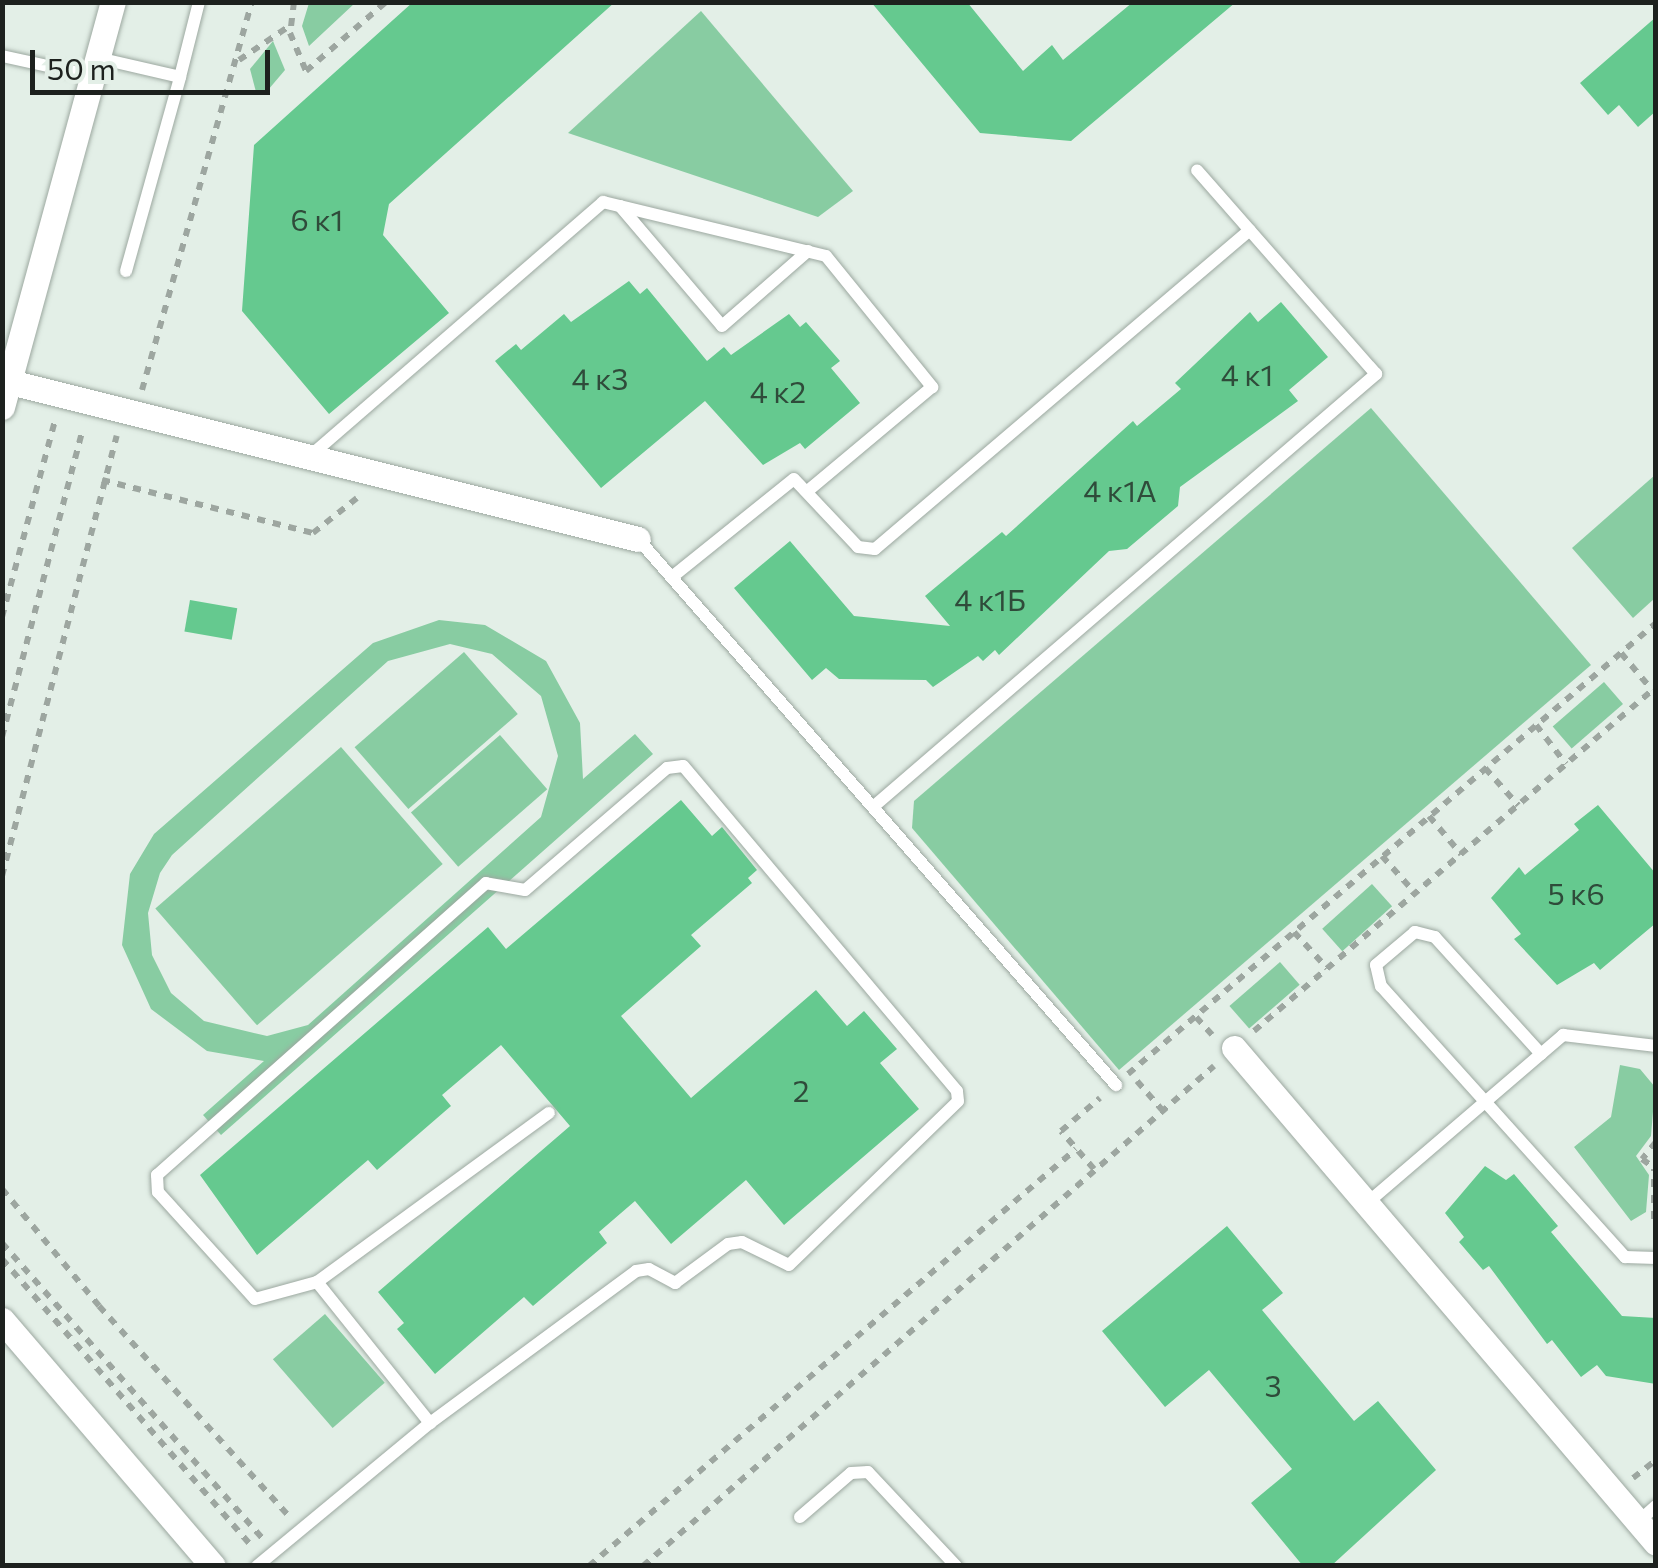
<!DOCTYPE html>
<html>
<head>
<meta charset="utf-8">
<style>
  body { margin:0 }
  #map { position:relative; width:1658px; height:1568px; overflow:hidden; background:#e3efe7; font-family:Commissioner,sans-serif }
  div>[style] { position:absolute }
  .green>* { inset:0; background:#88cca2; transform-origin:0 0 }
  .building>* { inset:0; background:#65c98f; transform-origin:0 0 }
  .path>* { height:6px; margin-top:-3px; transform-origin:0; background:repeating-linear-gradient(90deg,#9da6a0 0 8px,transparent 0 16px) }
  .roads { filter:drop-shadow(0 0 2px #9ca8a0) drop-shadow(0 0 2px #9ca8a0) }
  .lane>* { height:12px; margin:-6px; padding:0 6px; transform-origin:6px; border-radius:6px; background:#fff }
  .street>* { height:25px; margin:-12.5px; padding:0 12.5px; transform-origin:12.5px; border-radius:12.5px; background:#fff }
  span { translate:-50% -50%; white-space:nowrap; text-align:center; line-height:1.15; -webkit-text-stroke:9px #e3efe7; paint-order:stroke }
  .number-label { font-size:30px; color:#2f4b3a }
  .number-label span { -webkit-text-stroke-width:0 }
  .frame { position:absolute; inset:0; border:5px solid #1d211e; pointer-events:none }
  .scale { position:absolute; left:30px; top:50px; width:240px; height:45px; box-sizing:border-box; border:5px solid #1d211e; border-top:0; padding-left:12px; font-size:30px; line-height:35px; white-space:nowrap; color:#1d211e; -webkit-text-stroke:8px #e3efe7; paint-order:stroke }
</style>
</head>
<body>
<div id="map">
  <div class="green">
    <div style="clip-path:polygon(309px 3px,309px 2px,355px 3px,309px 46px,302px 26px)"></div>
    <div style="clip-path:polygon(701px 11px,853px 191px,818px 217px,568px 133px)"></div>
    <div style="clip-path:polygon(273px 41px,285px 70px,268px 90px,256px 92px,250px 69px)"></div>
    <div style="clip-path:polygon(1371px 408px,1591px 665px,1119px 1070px,912px 828px,914px 801px)"></div>
    <div style="clip-path:polygon(1655px 475px,1655px 598px,1633px 618px,1572px 548px)"></div>
    <div style="clip-path:polygon(evenodd,439px 620px,485px 625px,546px 661px,580px 723px,583px 779px,635px 734px,653px 754px,221px 1135px,203px 1115px,264px 1061px,207px 1051px,151px 1009px,122px 945px,130px 874px,154px 834px,373px 643px,439px 620px,450px 644px,492px 654px,541px 696px,558px 756px,541px 817px,308px 1025px,267px 1036px,204px 1021px,171px 993px,152px 955px,148px 913px,160px 873px,172px 855px,388px 661px,450px 644px)"></div>
    <div style="left:464px;top:652px;width:82px;height:145px;rotate:49deg"></div>
    <div style="left:1604px;top:682px;width:29px;height:68px;rotate:49deg"></div>
    <div style="left:500px;top:735px;width:72px;height:118px;rotate:49deg"></div>
    <div style="left:341px;top:747px;width:155px;height:246px;rotate:49deg"></div>
    <div style="left:1372px;top:884px;width:30px;height:67px;rotate:48deg"></div>
    <div style="left:1280px;top:962px;width:30px;height:67px;rotate:49deg"></div>
    <div style="clip-path:polygon(1620px 1065px,1640px 1069px,1655px 1087px,1651px 1136px,1636px 1156px,1649px 1175px,1646px 1212px,1631px 1221px,1574px 1147px,1611px 1117px)"></div>
    <div style="left:325px;top:1314px;width:91px;height:69px;rotate:49deg"></div>
  </div>
  <div class="building">
    <div style="clip-path:polygon(413px 2px,615px 2px,389px 204px,383px 235px,449px 313px,329px 414px,242px 311px,254px 145px)"></div>
    <div style="clip-path:polygon(871px 2px,967px 2px,1023px 71px,1052px 45px,1063px 60px,1133px 2px,1236px 2px,1071px 141px,980px 133px)"></div>
    <div style="clip-path:polygon(1656px 17px,1656px 111px,1638px 127px,1619px 105px,1608px 115px,1580px 83px)"></div>
    <div style="clip-path:polygon(629px 281px,640px 294px,647px 288px,707px 361px,724px 347px,731px 355px,789px 314px,800px 327px,806px 322px,840px 361px,831px 368px,860px 403px,805px 449px,800px 443px,763px 465px,705px 401px,601px 488px,495px 361px,516px 344px,521px 350px,564px 314px,571px 322px)"></div>
    <div style="clip-path:polygon(1281px 302px,1328px 357px,1289px 390px,1298px 401px,1180px 487px,1178px 506px,1127px 549px,1109px 551px,999px 655px,995px 650px,983px 661px,978px 656px,933px 687px,926px 680px,839px 679px,826px 668px,812px 680px,734px 588px,790px 541px,854px 616px,950px 626px,925px 596px,1002px 532px,1006px 536px,1133px 421px,1137px 426px,1181px 389px,1175px 383px,1250px 312px,1258px 322px)"></div>
    <div style="left:190px;top:600px;width:48px;height:32px;rotate:10deg"></div>
    <div style="clip-path:polygon(681px 800px,712px 836px,722px 827px,757px 870px,748px 878px,752px 883px,691px 935px,701px 946px,621px 1016px,691px 1098px,816px 990px,847px 1026px,864px 1011px,897px 1049px,880px 1063px,919px 1109px,784px 1225px,746px 1180px,671px 1244px,635px 1201px,599px 1232px,607px 1243px,533px 1306px,524px 1297px,435px 1374px,397px 1329px,404px 1323px,378px 1292px,570px 1126px,501px 1045px,442px 1095px,451px 1106px,377px 1170px,368px 1160px,257px 1255px,200px 1175px,488px 927px,506px 949px)"></div>
    <div style="clip-path:polygon(1598px 805px,1656px 874px,1656px 923px,1600px 970px,1594px 963px,1557px 985px,1514px 939px,1521px 934px,1491px 898px,1519px 867px,1525px 875px,1579px 830px,1574px 824px)"></div>
    <div style="clip-path:polygon(1485px 1166px,1506px 1180px,1514px 1174px,1558px 1226px,1551px 1232px,1622px 1316px,1656px 1318px,1656px 1384px,1606px 1376px,1597px 1365px,1581px 1377px,1552px 1340px,1547px 1344px,1489px 1266px,1483px 1270px,1459px 1242px,1464px 1237px,1445px 1213px)"></div>
    <div style="clip-path:polygon(1227px 1226px,1283px 1293px,1262px 1310px,1354px 1421px,1378px 1401px,1436px 1470px,1331px 1566px,1303px 1566px,1251px 1503px,1292px 1469px,1209px 1370px,1165px 1407px,1102px 1331px)"></div>
  </div>
  <div class="path">
    <div style="left:294px;top:2px;width:31px;rotate:97deg"></div>
    <div style="left:290px;top:33px;width:41px;rotate:67.2deg"></div>
    <div style="left:306px;top:71px;width:106px;rotate:-40.8deg"></div>
    <div style="left:239px;top:60px;width:63px;rotate:-33.9deg"></div>
    <div style="left:142px;top:390px;width:403px;rotate:-74.2deg"></div>
    <div style="left:102px;top:480px;width:218px;rotate:14.1deg"></div>
    <div style="left:313px;top:533px;width:56px;rotate:-38.5deg"></div>
    <div style="left:2px;top:617px;width:203px;rotate:-74.9deg"></div>
    <div style="left:1621px;top:653px;width:48px;rotate:50deg"></div>
    <div style="left:1536px;top:725px;width:49px;rotate:52.4deg"></div>
    <div style="left:2px;top:737px;width:319px;rotate:-75.3deg"></div>
    <div style="left:1485px;top:768px;width:50px;rotate:48.3deg"></div>
    <div style="left:1429px;top:816px;width:50px;rotate:49.9deg"></div>
    <div style="left:1382px;top:856px;width:50px;rotate:48.3deg"></div>
    <div style="left:2px;top:876px;width:455px;rotate:-75.4deg"></div>
    <div style="left:1294px;top:932px;width:49px;rotate:47.5deg"></div>
    <div style="left:1196px;top:1017px;width:24px;rotate:48deg"></div>
    <div style="left:1254px;top:1031px;width:529px;rotate:-40.55deg"></div>
    <div style="left:1128px;top:1074px;width:694px;rotate:-40.5deg"></div>
    <div style="left:1137px;top:1081px;width:38px;rotate:49deg"></div>
    <div style="left:1656px;top:1142px;width:22px;rotate:129deg"></div>
    <div style="left:1642px;top:1159px;width:17px;rotate:36deg"></div>
    <div style="left:1094px;top:1169px;width:50px;rotate:-131deg"></div>
    <div style="left:1061px;top:1131px;width:51px;rotate:-40.2deg"></div>
    <div style="left:2px;top:1189px;width:152px;rotate:50.3deg"></div>
    <div style="left:99px;top:1306px;width:282px;rotate:47.9deg"></div>
    <div style="left:1654px;top:1219px;width:50px;rotate:-90deg"></div>
    <div style="left:2px;top:1243px;width:395px;rotate:48.6deg"></div>
    <div style="left:2px;top:1259px;width:379px;rotate:49deg"></div>
    <div style="left:1633px;top:1478px;width:29px;rotate:-38deg"></div>
    <div style="left:589px;top:1566px;width:641px;rotate:-40.57deg"></div>
    <div style="left:643px;top:1566px;width:759px;rotate:-41.21deg"></div>
  </div>
  <div class="roads">
    <div class="lane">
      <div style="left:2px;top:56px;width:93px;rotate:12.4deg"></div>
      <div style="left:98px;top:58px;width:84px;rotate:13deg"></div>
      <div style="left:180px;top:77px;width:77px;rotate:-75.8deg"></div>
      <div style="left:620px;top:206px;width:157px;rotate:49.6deg"></div>
      <div style="left:722px;top:326px;width:114px;rotate:-41.1deg"></div>
      <div style="left:126px;top:271px;width:201px;rotate:-74.4deg"></div>
      <div style="left:310px;top:456px;width:388px;rotate:-40.9deg"></div>
      <div style="left:603px;top:202px;width:229px;rotate:13.6deg"></div>
      <div style="left:826px;top:256px;width:169px;rotate:51deg"></div>
      <div style="left:932px;top:387px;width:160px;rotate:140.1deg"></div>
      <div style="left:638px;top:539px;width:726px;rotate:48.8deg"></div>
      <div style="left:672px;top:577px;width:156px;rotate:-38.8deg"></div>
      <div style="left:794px;top:479px;width:93px;rotate:46.7deg"></div>
      <div style="left:858px;top:547px;width:17px;rotate:7deg"></div>
      <div style="left:875px;top:549px;width:492px;rotate:-40.4deg"></div>
      <div style="left:873px;top:807px;width:664px;rotate:-40.72deg"></div>
      <div style="left:1376px;top:374px;width:271px;rotate:-131.3deg"></div>
      <div style="left:1541px;top:1054px;width:158px;rotate:-132.2deg"></div>
      <div style="left:1435px;top:937px;width:21px;rotate:-166deg"></div>
      <div style="left:1415px;top:932px;width:51px;rotate:139.8deg"></div>
      <div style="left:1376px;top:965px;width:22px;rotate:77deg"></div>
      <div style="left:1381px;top:986px;width:365px;rotate:48deg"></div>
      <div style="left:1625px;top:1257px;width:31px;rotate:2deg"></div>
      <div style="left:1366px;top:1204px;width:260px;rotate:-40.6deg"></div>
      <div style="left:1563px;top:1035px;width:94px;rotate:6.7deg"></div>
      <div style="left:317px;top:1282px;width:287px;rotate:-36.1deg"></div>
      <div style="left:800px;top:1517px;width:67px;rotate:-40.8deg"></div>
      <div style="left:851px;top:1473px;width:17px;rotate:-3deg"></div>
      <div style="left:868px;top:1472px;width:129px;rotate:46.9deg"></div>
      <div style="left:1638px;top:1522px;width:24px;rotate:-42deg"></div>
      <div style="left:257px;top:1566px;width:224px;rotate:-39.6deg"></div>
      <div style="left:430px;top:1423px;width:256px;rotate:-36.4deg"></div>
      <div style="left:636px;top:1271px;width:13px;rotate:-9deg"></div>
      <div style="left:649px;top:1269px;width:30px;rotate:28deg"></div>
      <div style="left:675px;top:1283px;width:66px;rotate:-36.3deg"></div>
      <div style="left:728px;top:1244px;width:14px;rotate:-8deg"></div>
      <div style="left:742px;top:1242px;width:52px;rotate:26.1deg"></div>
      <div style="left:789px;top:1265px;width:235px;rotate:-44.1deg"></div>
      <div style="left:958px;top:1101px;width:10px;rotate:-96deg"></div>
      <div style="left:957px;top:1091px;width:425px;rotate:-130.1deg"></div>
      <div style="left:683px;top:766px;width:16px;rotate:173deg"></div>
      <div style="left:667px;top:768px;width:187px;rotate:139.3deg"></div>
      <div style="left:525px;top:890px;width:40px;rotate:-170deg"></div>
      <div style="left:486px;top:883px;width:440px;rotate:138.4deg"></div>
      <div style="left:157px;top:1175px;width:17px;rotate:87deg"></div>
      <div style="left:158px;top:1192px;width:144px;rotate:47.8deg"></div>
      <div style="left:255px;top:1299px;width:64px;rotate:-15.3deg"></div>
      <div style="left:317px;top:1282px;width:181px;rotate:51.3deg"></div>
    </div>
    <div class="street">
      <div style="left:10px;top:382px;width:647px;rotate:14.04deg"></div>
      <div style="left:2px;top:407px;width:420px;rotate:-74.7deg"></div>
      <div style="left:1234px;top:1048px;width:650px;rotate:49.55deg"></div>
      <div style="left:2px;top:1320px;width:324px;rotate:49.4deg"></div>
    </div>
  </div>
  <div class="number-label">
    <span style="left:317px;top:219px">6 к1</span>
    <span style="left:1247px;top:374px">4 к1</span>
    <span style="left:600px;top:378px">4 к3</span>
    <span style="left:778px;top:391px">4 к2</span>
    <span style="left:1120px;top:490px">4 к1А</span>
    <span style="left:990px;top:599px">4 к1Б</span>
    <span style="left:1576px;top:893px">5 к6</span>
    <span style="left:801px;top:1090px">2</span>
    <span style="left:1273px;top:1385px">3</span>
  </div>
  <div class="frame"></div>
  <div class="scale">50 m</div>
</div>
</body>
</html>
